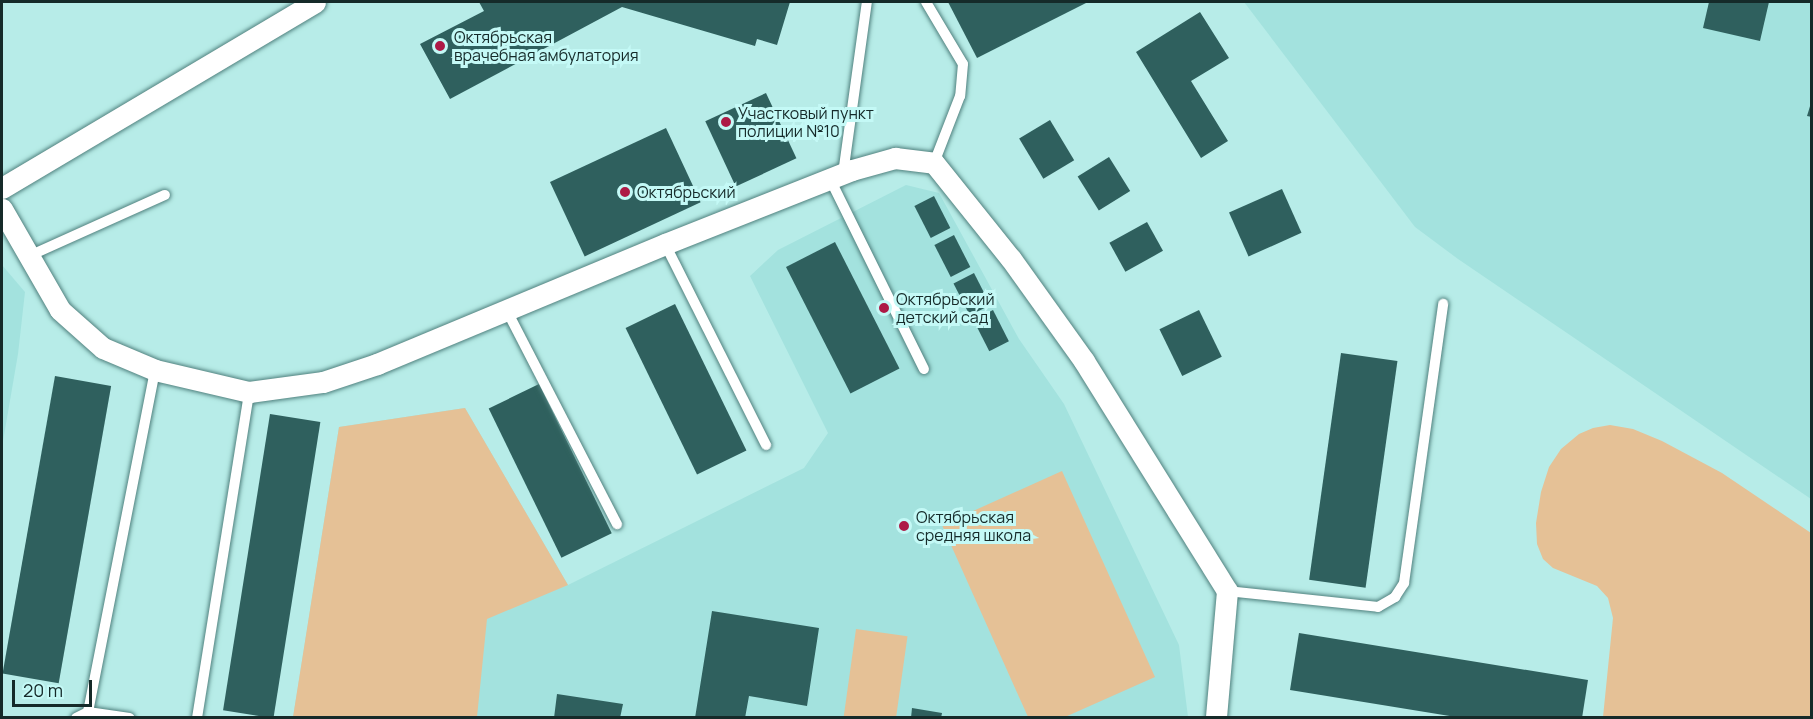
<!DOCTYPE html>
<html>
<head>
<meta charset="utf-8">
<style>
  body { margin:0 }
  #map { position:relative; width:1813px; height:719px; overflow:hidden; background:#b7ece8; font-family:Manrope,sans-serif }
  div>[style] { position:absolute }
  .built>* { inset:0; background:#a3e2de }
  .green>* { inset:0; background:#e5c196; transform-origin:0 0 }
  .building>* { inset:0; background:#2f605e; transform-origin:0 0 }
  .roads { filter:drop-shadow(0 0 2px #50817e) drop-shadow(0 0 2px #50817e) }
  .lane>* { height:10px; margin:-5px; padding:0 5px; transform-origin:5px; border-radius:5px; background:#fff }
  .street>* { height:21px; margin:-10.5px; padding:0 10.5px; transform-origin:10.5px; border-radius:10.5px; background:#fff }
  .dots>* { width:16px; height:16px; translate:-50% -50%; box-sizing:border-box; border:3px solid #c4f9f6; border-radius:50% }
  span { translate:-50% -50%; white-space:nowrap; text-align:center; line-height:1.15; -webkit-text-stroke:6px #c4f9f6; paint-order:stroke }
  .poi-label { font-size:16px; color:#152a29 }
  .left { translate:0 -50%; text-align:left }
  .frame { position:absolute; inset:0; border:3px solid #152a29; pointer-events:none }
  .scale { position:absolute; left:12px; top:680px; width:80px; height:27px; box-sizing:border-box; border:3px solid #152a29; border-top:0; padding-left:8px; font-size:18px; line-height:21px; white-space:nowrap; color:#152a29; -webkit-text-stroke:4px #c4f9f6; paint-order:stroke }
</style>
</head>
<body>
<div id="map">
  <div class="built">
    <div style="clip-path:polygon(1244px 2px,1811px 2px,1811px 499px,1458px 259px,1415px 227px)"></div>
    <div style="clip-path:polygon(906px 185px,939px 193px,1019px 339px,1064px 404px,1179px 645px,1188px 717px,293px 718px,339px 427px,465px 408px,568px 585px,804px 468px,828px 433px,750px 276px,778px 250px)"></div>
    <div style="clip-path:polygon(2px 265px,25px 292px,18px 354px,2px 447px)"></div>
  </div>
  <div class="green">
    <div style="clip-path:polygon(465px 408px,568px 585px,487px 619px,477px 717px,293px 717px,339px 427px)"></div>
    <div style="clip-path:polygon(1610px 425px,1633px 429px,1662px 441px,1722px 473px,1811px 533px,1811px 717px,1603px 717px,1613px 618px,1608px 598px,1597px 586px,1553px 568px,1543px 559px,1537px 544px,1536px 523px,1541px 492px,1549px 467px,1561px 449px,1579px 434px,1593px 428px)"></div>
    <div style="clip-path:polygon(1062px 471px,1155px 677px,1065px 717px,1028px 717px,942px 525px)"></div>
    <div style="left:856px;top:629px;width:52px;height:89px;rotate:8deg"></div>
  </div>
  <div class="building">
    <div style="clip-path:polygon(479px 2px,790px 2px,777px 45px,757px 39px,755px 46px,622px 7px,450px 99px,420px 44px,484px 11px)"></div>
    <div style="clip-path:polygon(948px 2px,1088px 2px,977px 58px)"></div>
    <div style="clip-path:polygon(1709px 2px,1769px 2px,1760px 41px,1703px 28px)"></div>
    <div style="clip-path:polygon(1200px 12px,1229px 58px,1191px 81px,1228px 141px,1201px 158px,1136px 52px)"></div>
    <div style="left:766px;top:93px;width:72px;height:67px;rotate:65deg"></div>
    <div style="clip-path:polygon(1811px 103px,1812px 103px,1812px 117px,1807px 116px)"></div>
    <div style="left:1050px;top:120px;width:47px;height:36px;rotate:59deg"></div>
    <div style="left:666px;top:128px;width:82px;height:128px;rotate:65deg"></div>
    <div style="left:1109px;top:157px;width:40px;height:37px;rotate:58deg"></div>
    <div style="left:1282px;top:189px;width:48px;height:58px;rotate:66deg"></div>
    <div style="left:934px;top:196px;width:36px;height:22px;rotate:63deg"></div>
    <div style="left:1147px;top:222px;width:33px;height:43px;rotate:61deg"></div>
    <div style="left:954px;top:235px;width:36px;height:22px;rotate:63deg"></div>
    <div style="left:835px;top:242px;width:142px;height:55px;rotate:63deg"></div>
    <div style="left:974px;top:273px;width:36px;height:23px;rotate:63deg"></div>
    <div style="left:675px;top:304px;width:163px;height:55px;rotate:64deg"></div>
    <div style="left:993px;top:310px;width:35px;height:22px;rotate:63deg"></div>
    <div style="left:1199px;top:310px;width:52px;height:44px;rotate:64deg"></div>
    <div style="left:1341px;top:353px;width:57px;height:229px;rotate:8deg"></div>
    <div style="left:55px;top:376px;width:57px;height:302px;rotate:10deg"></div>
    <div style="left:539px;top:384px;width:166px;height:56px;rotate:64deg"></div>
    <div style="left:270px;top:414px;width:51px;height:300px;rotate:9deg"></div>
    <div style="clip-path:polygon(712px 611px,819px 628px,807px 706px,749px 696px,745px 718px,695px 718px)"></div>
    <div style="clip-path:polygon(1299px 633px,1588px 680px,1582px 718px,1462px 718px,1290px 690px)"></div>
    <div style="clip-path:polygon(557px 694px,623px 704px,620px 718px,554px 718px)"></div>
    <div style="clip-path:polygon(912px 708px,942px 713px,941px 718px,911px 718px)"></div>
  </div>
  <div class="roads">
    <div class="lane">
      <div style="left:926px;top:2px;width:72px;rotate:59.2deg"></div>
      <div style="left:963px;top:64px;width:32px;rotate:95deg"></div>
      <div style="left:960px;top:96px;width:72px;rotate:111.2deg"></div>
      <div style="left:843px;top:174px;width:174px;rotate:-82.1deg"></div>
      <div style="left:830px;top:179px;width:212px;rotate:63.7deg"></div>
      <div style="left:665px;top:244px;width:225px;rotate:63.3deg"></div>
      <div style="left:29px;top:256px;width:149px;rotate:-24.2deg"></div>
      <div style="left:507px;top:311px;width:240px;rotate:62.7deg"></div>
      <div style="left:1227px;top:591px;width:152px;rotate:6deg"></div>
      <div style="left:1378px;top:607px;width:20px;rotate:-30deg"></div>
      <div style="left:1395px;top:597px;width:17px;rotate:-57deg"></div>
      <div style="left:1404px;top:583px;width:282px;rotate:-82deg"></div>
      <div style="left:88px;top:712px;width:42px;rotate:8.1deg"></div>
      <div style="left:76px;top:718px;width:13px;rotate:-27deg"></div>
      <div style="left:88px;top:712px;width:349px;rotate:-78.9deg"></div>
      <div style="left:197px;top:718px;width:330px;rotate:-80.9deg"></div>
    </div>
    <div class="street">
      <div style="left:2px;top:188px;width:364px;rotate:-30.7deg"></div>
      <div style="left:2px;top:209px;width:116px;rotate:60.1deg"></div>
      <div style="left:60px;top:310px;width:57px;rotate:41.5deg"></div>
      <div style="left:103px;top:348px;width:56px;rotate:22.9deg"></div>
      <div style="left:155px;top:370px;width:97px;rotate:13.2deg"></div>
      <div style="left:249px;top:392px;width:75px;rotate:-7.7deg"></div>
      <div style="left:323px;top:382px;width:57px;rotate:-18.4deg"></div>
      <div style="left:377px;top:364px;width:312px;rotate:-22.6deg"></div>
      <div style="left:665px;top:244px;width:201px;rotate:-21.6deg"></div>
      <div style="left:852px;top:170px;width:45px;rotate:-15.6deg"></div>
      <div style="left:895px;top:158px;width:39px;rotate:7deg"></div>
      <div style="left:934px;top:163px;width:123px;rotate:51.3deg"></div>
      <div style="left:1011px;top:259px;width:125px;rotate:54.4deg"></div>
      <div style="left:1084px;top:361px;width:271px;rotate:58.1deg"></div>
      <div style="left:1227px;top:591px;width:127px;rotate:95deg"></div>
    </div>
  </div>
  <div class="dots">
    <div style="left:440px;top:46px;background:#ad1a46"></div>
    <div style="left:726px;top:122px;background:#ad1a46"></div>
    <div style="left:625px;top:192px;background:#ad1a46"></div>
    <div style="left:884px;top:308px;background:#ad1a46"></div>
    <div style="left:904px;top:526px;background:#ad1a46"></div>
  </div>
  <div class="poi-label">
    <span class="left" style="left:454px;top:46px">Октябрьская<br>врачебная амбулатория</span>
    <span class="left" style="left:738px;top:122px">Участковый пункт<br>полиции №10</span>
    <span class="left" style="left:637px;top:192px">Октябрьский</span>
    <span class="left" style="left:896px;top:308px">Октябрьский<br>детский сад</span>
    <span class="left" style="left:916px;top:526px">Октябрьская<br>средняя школа</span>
  </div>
  <div class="frame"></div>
  <div class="scale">20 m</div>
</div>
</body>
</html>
